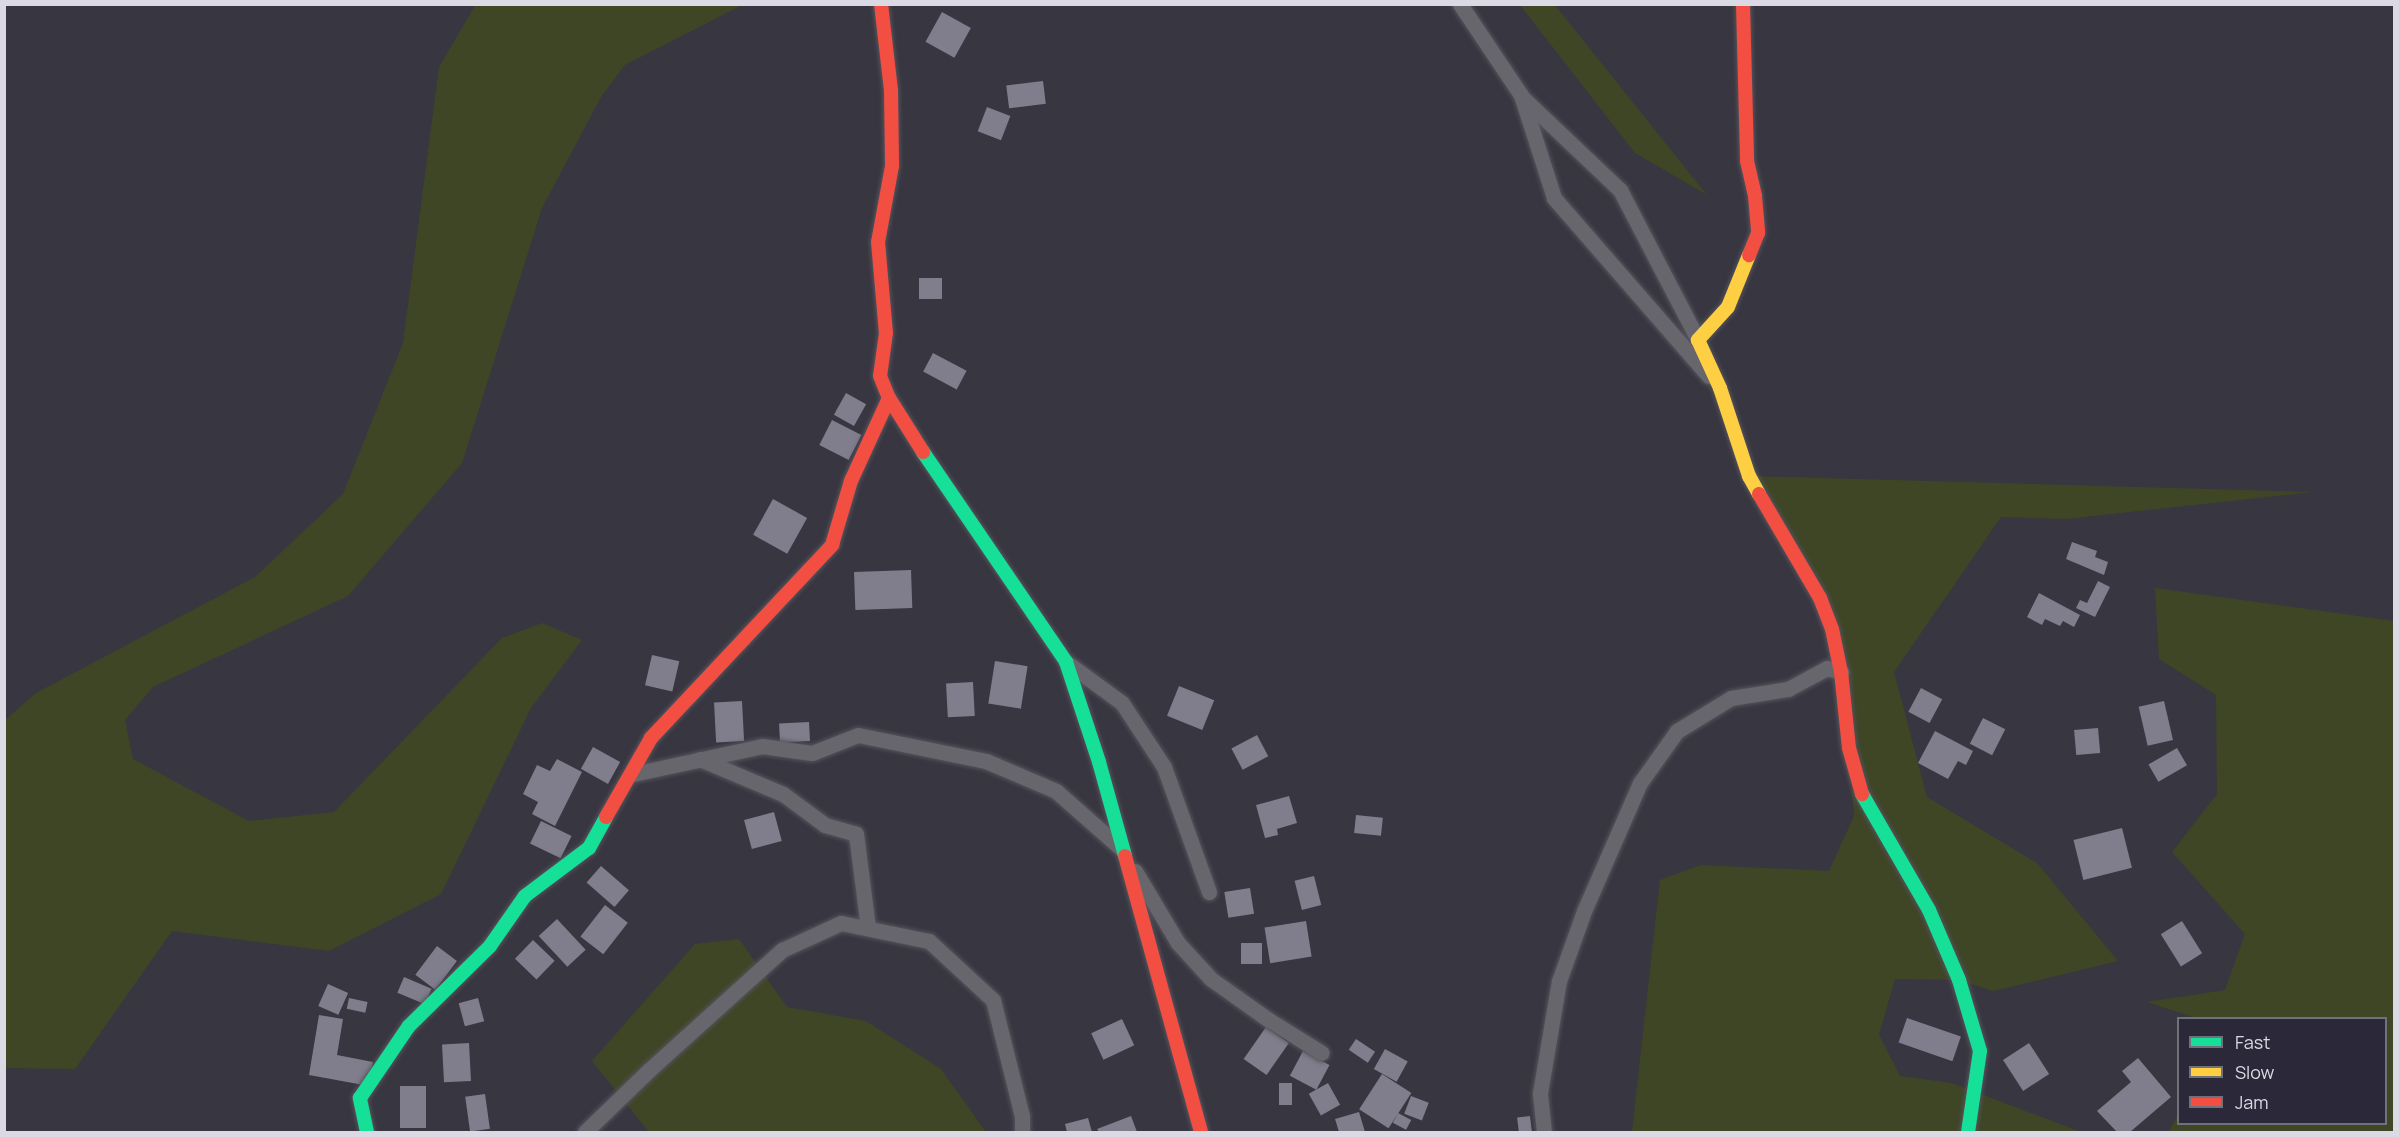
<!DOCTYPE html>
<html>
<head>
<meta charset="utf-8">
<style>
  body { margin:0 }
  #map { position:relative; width:2399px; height:1137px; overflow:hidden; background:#383640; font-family:Manrope,sans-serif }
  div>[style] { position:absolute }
  .green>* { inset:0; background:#3f4626 }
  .building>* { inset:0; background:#807e8c; transform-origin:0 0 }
  .roads { filter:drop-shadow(0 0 2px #55535c) drop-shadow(0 0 2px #55535c) }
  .street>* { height:15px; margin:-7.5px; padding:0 7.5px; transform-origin:7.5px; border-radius:7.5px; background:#68666d }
  .fast>* { height:14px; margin:-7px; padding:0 7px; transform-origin:7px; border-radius:7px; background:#16e098 }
  .slow>* { height:14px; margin:-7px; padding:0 7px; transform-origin:7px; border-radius:7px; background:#ffcf43 }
  .jam>* { height:14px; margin:-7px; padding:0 7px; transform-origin:7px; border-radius:7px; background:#f24e42 }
  span { translate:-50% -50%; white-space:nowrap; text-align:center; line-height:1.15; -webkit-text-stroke:6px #2b2939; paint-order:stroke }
  .frame { position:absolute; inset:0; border:6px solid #dbdae4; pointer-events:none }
  .legend { position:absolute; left:2177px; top:1017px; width:210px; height:108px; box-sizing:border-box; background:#2b2939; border:2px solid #71707d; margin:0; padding:8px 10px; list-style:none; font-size:18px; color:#dbdae4 }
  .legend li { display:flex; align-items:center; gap:12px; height:30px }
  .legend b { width:30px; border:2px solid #71707d }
</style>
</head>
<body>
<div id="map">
  <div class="green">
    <div style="clip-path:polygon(476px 4px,742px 5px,625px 65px,601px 97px,542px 208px,462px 463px,348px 596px,153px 687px,125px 720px,133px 759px,249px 821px,334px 812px,502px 638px,542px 623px,582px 640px,531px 708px,441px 894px,329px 951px,172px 931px,75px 1069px,5px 1068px,5px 720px,36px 693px,255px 577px,343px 494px,403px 343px,439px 67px)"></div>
    <div style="clip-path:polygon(1520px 5px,1555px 5px,1707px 195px,1635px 153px)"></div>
    <div style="clip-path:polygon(1749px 476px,2313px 492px,2066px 519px,2001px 517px,1894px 672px,1927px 797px,2037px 863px,2118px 961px,1993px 991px,1959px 980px,1895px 979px,1879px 1035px,1900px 1076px,1952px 1083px,2081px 1132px,1632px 1132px,1660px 880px,1701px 865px,1829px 871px,1854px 816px,1841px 672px,1832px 629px)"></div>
    <div style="clip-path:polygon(2155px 588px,2394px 621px,2394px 1132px,2168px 1132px,2178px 1115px,2178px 1124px,2386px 1124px,2386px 1018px,2196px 1018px,2147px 1002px,2225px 990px,2245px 934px,2172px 852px,2217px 794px,2216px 695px,2159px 659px)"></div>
    <div style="clip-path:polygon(739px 939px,787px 1007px,866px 1021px,941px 1069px,986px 1132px,649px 1132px,592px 1061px,695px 944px)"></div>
  </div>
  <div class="building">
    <div style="left:942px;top:12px;width:33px;height:34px;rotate:29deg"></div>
    <div style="left:1043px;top:81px;width:23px;height:37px;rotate:83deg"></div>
    <div style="left:987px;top:107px;width:25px;height:26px;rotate:21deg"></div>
    <div style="left:942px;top:278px;width:21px;height:23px;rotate:90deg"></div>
    <div style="left:933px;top:353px;width:38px;height:21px;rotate:28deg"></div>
    <div style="left:846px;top:393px;width:23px;height:25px;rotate:29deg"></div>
    <div style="left:832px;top:420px;width:33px;height:28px;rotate:27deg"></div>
    <div style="left:773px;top:499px;width:39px;height:41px;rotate:29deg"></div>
    <div style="clip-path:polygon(2072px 542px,2097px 551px,2095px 557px,2108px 562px,2104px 575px,2066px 559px)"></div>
    <div style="left:911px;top:570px;width:38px;height:57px;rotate:88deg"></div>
    <div style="clip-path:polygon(2098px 581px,2110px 587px,2095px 617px,2076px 608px,2080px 600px,2087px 603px)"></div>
    <div style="clip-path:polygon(2039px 593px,2080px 615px,2074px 627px,2063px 621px,2060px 626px,2045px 619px,2042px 625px,2027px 617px)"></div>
    <div style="left:652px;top:655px;width:28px;height:31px;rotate:13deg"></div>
    <div style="left:995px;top:661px;width:33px;height:43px;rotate:9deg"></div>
    <div style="left:973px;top:682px;width:34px;height:27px;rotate:87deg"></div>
    <div style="left:1179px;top:686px;width:38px;height:32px;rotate:22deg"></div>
    <div style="left:1921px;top:688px;width:24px;height:27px;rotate:28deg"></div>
    <div style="left:742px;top:701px;width:40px;height:28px;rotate:87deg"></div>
    <div style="left:2164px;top:701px;width:40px;height:26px;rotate:77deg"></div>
    <div style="left:1983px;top:718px;width:25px;height:29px;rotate:27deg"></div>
    <div style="left:809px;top:722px;width:19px;height:30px;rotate:87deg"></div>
    <div style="left:2098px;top:728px;width:25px;height:24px;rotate:85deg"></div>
    <div style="clip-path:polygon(1935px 731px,1973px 751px,1966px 765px,1958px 761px,1948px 779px,1918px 763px)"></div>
    <div style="left:1257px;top:735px;width:24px;height:29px;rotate:62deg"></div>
    <div style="left:593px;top:747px;width:31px;height:25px;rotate:29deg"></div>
    <div style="left:2177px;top:748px;width:20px;height:33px;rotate:60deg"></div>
    <div style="clip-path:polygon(557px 759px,582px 772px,555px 826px,532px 814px,538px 802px,523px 794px,537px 765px,550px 771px)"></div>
    <div style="clip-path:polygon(1289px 796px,1297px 823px,1277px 829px,1278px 835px,1265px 838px,1256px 805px)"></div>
    <div style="left:774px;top:812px;width:30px;height:31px;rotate:75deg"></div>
    <div style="left:1356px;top:815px;width:27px;height:18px;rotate:6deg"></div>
    <div style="left:541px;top:821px;width:34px;height:25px;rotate:26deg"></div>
    <div style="left:2122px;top:828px;width:41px;height:50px;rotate:76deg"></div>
    <div style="left:601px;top:866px;width:37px;height:22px;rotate:41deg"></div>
    <div style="left:1314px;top:876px;width:30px;height:20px;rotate:76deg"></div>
    <div style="left:1250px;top:888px;width:26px;height:26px;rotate:81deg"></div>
    <div style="left:605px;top:905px;width:29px;height:40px;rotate:38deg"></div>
    <div style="left:557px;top:919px;width:42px;height:25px;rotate:47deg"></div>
    <div style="left:1306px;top:921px;width:36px;height:42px;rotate:81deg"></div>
    <div style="left:2182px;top:921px;width:38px;height:25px;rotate:58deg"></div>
    <div style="left:533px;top:940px;width:30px;height:26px;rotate:44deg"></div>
    <div style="left:1241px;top:943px;width:21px;height:21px"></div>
    <div style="left:437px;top:946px;width:25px;height:36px;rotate:37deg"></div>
    <div style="left:404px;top:977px;width:30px;height:17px;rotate:23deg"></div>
    <div style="left:328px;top:984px;width:22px;height:24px;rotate:24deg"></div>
    <div style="left:349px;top:998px;width:19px;height:11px;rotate:12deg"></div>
    <div style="left:478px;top:998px;width:24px;height:20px;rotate:75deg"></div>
    <div style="clip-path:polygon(319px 1015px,343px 1019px,337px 1055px,373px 1062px,369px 1086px,309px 1075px)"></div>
    <div style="left:1907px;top:1018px;width:57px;height:26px;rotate:19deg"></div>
    <div style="left:1122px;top:1019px;width:29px;height:34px;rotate:65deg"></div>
    <div style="left:1266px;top:1027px;width:28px;height:39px;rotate:35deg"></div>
    <div style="left:1356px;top:1039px;width:23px;height:13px;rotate:34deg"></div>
    <div style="left:469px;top:1043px;width:38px;height:27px;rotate:87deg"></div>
    <div style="left:2029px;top:1043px;width:37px;height:31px;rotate:57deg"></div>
    <div style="left:1385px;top:1049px;width:26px;height:23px;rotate:29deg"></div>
    <div style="left:1303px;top:1051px;width:30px;height:28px;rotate:28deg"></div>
    <div style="clip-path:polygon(2138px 1058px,2171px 1097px,2130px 1132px,2117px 1132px,2097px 1111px,2131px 1082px,2122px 1071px)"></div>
    <div style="left:1382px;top:1074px;width:35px;height:42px;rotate:33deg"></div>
    <div style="left:1279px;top:1083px;width:13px;height:22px"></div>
    <div style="left:1328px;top:1083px;width:25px;height:22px;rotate:61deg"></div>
    <div style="left:400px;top:1086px;width:26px;height:42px"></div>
    <div style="left:485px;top:1094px;width:35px;height:20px;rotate:82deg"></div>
    <div style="left:1411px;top:1096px;width:19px;height:19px;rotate:21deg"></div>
    <div style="clip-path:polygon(1359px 1112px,1365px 1132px,1339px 1132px,1335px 1119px)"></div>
    <div style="left:1398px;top:1113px;width:15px;height:11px;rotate:28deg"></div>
    <div style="clip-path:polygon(1131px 1116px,1137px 1132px,1099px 1132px,1097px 1129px)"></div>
    <div style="left:1530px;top:1116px;width:16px;height:13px;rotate:83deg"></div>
    <div style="clip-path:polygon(1088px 1118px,1092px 1132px,1067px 1132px,1065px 1124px)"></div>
  </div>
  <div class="roads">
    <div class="street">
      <div style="left:1460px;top:4px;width:110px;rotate:56.2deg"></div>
      <div style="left:1521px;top:95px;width:108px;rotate:72.2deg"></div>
      <div style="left:1554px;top:198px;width:236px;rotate:49deg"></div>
      <div style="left:1523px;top:98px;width:134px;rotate:43.5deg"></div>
      <div style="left:1620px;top:190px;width:169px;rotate:62.5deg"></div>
      <div style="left:1066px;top:662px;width:69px;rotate:36.2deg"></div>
      <div style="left:1122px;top:703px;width:77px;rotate:56.7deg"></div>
      <div style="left:1164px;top:767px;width:133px;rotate:70.2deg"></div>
      <div style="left:700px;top:759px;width:90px;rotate:22.9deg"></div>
      <div style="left:783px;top:794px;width:52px;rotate:36.4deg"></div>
      <div style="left:825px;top:825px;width:32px;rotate:16deg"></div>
      <div style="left:856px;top:834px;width:95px;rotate:82.7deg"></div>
      <div style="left:633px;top:774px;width:132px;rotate:-12.2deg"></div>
      <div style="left:762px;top:746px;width:50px;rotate:8deg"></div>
      <div style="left:812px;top:753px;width:49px;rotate:-21.4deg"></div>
      <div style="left:858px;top:735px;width:131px;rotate:11.5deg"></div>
      <div style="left:986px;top:761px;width:76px;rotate:23.2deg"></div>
      <div style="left:1056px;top:791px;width:89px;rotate:41.4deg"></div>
      <div style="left:1135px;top:871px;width:84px;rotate:59.2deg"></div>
      <div style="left:1178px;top:943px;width:49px;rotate:47.5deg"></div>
      <div style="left:1211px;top:979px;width:71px;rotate:35.3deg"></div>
      <div style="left:1269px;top:1020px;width:62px;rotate:31.9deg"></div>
      <div style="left:585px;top:1132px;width:88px;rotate:-44.1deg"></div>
      <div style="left:648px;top:1071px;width:181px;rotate:-42.1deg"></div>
      <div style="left:782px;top:950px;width:65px;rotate:-24.6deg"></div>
      <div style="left:841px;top:923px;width:90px;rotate:11.6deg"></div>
      <div style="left:929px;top:941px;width:87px;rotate:42.7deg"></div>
      <div style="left:993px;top:1000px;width:120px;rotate:76deg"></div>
      <div style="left:1022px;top:1116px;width:16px;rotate:90deg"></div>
      <div style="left:1544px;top:1132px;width:39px;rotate:-96deg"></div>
      <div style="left:1540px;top:1093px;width:114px;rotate:-80.4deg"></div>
      <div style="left:1559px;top:981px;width:74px;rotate:-70.3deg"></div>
      <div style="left:1584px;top:911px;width:140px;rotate:-66.4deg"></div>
      <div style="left:1640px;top:783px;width:64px;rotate:-54.6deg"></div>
      <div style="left:1677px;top:731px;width:63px;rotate:-31.4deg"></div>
      <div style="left:1731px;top:698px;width:58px;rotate:-9deg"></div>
      <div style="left:1788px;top:689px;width:44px;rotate:-28.3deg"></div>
      <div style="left:1827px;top:668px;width:15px;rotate:16deg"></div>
    </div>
    <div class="fast">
      <div style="left:923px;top:452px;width:254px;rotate:55.7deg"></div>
      <div style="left:1066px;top:662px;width:105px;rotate:71.7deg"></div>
      <div style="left:1099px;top:762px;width:98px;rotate:74.5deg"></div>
      <div style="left:1862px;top:794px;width:134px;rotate:60deg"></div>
      <div style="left:1929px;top:910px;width:76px;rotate:66.8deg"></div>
      <div style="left:1959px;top:980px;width:74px;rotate:73.5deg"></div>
      <div style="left:1980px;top:1051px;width:82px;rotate:98.4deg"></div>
      <div style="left:367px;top:1132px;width:35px;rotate:-102deg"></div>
      <div style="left:360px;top:1098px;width:87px;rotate:-55.8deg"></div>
      <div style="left:409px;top:1026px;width:114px;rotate:-44.6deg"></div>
      <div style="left:490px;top:946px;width:61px;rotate:-55deg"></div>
      <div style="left:525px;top:896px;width:80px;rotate:-36.9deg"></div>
      <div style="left:589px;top:848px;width:35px;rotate:-61deg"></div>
    </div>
    <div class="slow">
      <div style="left:1749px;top:255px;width:56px;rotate:112deg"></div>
      <div style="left:1728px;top:307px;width:45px;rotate:132.3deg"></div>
      <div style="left:1698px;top:340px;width:53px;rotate:65.4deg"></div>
      <div style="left:1720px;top:388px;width:93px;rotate:71.8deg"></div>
      <div style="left:1749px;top:476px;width:21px;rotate:61deg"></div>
    </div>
    <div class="jam">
      <div style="left:881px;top:4px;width:88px;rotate:83.4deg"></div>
      <div style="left:891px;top:91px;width:75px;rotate:89.2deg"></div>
      <div style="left:892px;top:166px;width:77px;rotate:100.4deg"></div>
      <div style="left:878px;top:242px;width:91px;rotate:85deg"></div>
      <div style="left:886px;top:333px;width:43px;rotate:97.9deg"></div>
      <div style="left:880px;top:376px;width:24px;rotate:68deg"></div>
      <div style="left:889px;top:398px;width:64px;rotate:57.8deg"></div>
      <div style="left:1743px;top:4px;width:157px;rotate:88.5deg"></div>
      <div style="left:1747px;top:161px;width:36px;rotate:77deg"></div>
      <div style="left:1755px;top:196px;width:37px;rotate:85deg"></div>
      <div style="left:1758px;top:233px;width:24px;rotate:112deg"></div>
      <div style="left:1759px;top:494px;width:121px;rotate:59.6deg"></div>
      <div style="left:1820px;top:598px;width:33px;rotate:69deg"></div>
      <div style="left:1832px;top:629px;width:44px;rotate:78.2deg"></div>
      <div style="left:1841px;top:672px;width:76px;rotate:84deg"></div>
      <div style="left:1849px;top:748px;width:48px;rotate:74.2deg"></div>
      <div style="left:606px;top:817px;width:91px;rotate:-60.3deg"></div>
      <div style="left:651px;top:738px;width:265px;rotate:-46.8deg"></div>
      <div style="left:832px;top:545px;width:67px;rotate:-73.5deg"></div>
      <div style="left:851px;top:481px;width:91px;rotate:-65.4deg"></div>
      <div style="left:1125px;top:856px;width:286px;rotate:74.6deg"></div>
    </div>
  </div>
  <div class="frame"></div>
  <ul class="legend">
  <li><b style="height:8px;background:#16e098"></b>Fast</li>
  <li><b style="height:8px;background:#ffcf43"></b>Slow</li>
  <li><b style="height:8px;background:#f24e42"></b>Jam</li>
  </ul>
</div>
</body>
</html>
